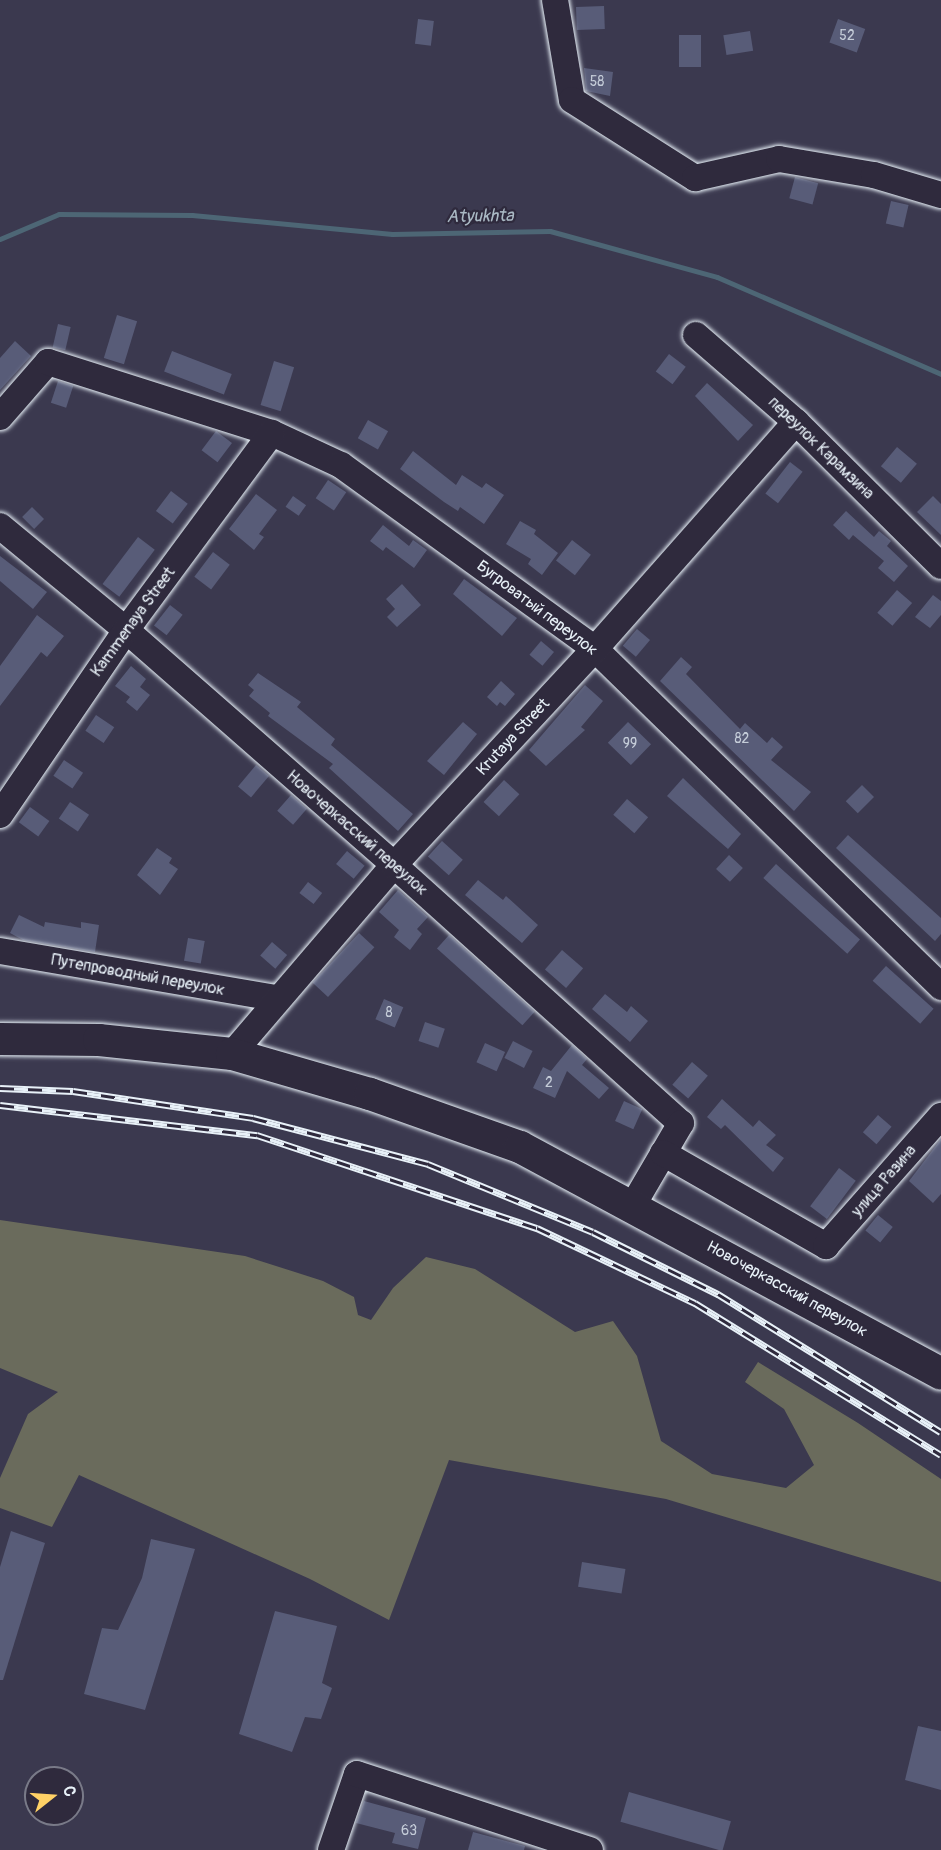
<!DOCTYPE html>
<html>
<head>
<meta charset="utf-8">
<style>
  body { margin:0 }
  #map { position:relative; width:941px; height:1850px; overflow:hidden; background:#3b394f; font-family:Pangolin,sans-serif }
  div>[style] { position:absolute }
  .green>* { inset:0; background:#6a6b5c }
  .stream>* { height:5px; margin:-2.5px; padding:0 2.5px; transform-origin:2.5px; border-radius:2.5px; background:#4d6675 }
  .building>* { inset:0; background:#585c78; transform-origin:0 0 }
  .roads { filter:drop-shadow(0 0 2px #e8f1f8) drop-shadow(0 0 2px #e8f1f8) }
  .minor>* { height:26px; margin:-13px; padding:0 13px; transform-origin:13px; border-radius:13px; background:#2f2a3d }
  .major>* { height:32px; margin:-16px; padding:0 16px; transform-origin:16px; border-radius:16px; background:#2f2a3d }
  .rail>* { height:7px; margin-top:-3.5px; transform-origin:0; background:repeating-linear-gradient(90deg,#2f2a3d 0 14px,#e8f1f8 0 28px); box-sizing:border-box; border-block:2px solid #e8f1f8 }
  span { translate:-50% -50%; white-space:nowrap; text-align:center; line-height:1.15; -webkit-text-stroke:4.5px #2f2a3d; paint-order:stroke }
  .number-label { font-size:14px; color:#c4ccd8 }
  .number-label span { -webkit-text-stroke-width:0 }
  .street-label { font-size:16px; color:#e8f1f8 }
  .water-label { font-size:18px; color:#aab9c4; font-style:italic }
  .north { position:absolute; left:24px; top:1766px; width:60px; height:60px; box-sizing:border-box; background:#2f2a3d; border:2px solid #797a88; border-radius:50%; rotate:73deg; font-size:16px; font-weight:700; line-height:24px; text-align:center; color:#e8f1f8 }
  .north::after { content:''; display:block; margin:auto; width:21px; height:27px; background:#ffd166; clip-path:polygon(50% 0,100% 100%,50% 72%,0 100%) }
</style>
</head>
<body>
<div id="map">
  <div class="green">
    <div style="clip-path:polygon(0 1220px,245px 1256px,323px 1281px,354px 1297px,358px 1315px,371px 1320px,393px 1288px,426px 1257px,475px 1269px,575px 1332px,613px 1321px,637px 1356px,661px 1441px,712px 1474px,786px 1488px,814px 1465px,784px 1409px,745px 1382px,758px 1362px,858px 1423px,941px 1479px,941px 1582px,666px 1499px,449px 1460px,389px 1620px,310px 1579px,79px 1475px,52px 1527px,0 1508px,0 1478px,28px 1414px,58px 1392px,0 1368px)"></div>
  </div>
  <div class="stream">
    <div style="left:0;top:239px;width:64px;rotate:-23deg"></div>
    <div style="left:59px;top:214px;width:133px;rotate:0.4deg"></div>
    <div style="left:192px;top:215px;width:201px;rotate:5.4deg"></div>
    <div style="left:392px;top:234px;width:158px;rotate:-1.1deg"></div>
    <div style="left:550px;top:231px;width:173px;rotate:15.4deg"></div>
    <div style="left:717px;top:277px;width:244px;rotate:23.4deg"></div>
  </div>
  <div class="building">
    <div style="left:604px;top:6px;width:23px;height:28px;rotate:88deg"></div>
    <div style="left:418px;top:19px;width:16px;height:25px;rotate:7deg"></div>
    <div style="left:838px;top:19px;width:29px;height:25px;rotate:20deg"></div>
    <div style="left:750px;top:31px;width:20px;height:27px;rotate:81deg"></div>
    <div style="left:679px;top:35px;width:22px;height:32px"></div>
    <div style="clip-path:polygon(584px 68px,613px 72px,610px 96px,586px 91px)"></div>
    <div style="left:795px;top:177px;width:24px;height:22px;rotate:15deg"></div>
    <div style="left:891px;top:201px;width:18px;height:23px;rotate:13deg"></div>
    <div style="left:117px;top:315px;width:21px;height:45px;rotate:17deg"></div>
    <div style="left:58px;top:324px;width:13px;height:24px;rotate:13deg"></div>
    <div style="clip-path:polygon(15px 341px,31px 356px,0 390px,0 358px)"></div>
    <div style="left:172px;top:351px;width:64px;height:22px;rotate:21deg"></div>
    <div style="left:669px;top:354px;width:21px;height:22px;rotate:37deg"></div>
    <div style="left:274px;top:361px;width:21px;height:46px;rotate:17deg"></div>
    <div style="left:58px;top:381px;width:16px;height:23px;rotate:18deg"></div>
    <div style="clip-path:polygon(707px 383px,753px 425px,738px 441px,695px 396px)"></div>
    <div style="left:368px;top:420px;width:23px;height:21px;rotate:29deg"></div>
    <div style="left:216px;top:431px;width:20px;height:24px;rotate:37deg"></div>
    <div style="left:897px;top:447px;width:26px;height:25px;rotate:40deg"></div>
    <div style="clip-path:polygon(413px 451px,456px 485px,462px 475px,482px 488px,486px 483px,504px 495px,484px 524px,460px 507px,458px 511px,444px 502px,400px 469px)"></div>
    <div style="left:790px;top:462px;width:16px;height:40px;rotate:38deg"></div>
    <div style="left:328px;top:480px;width:22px;height:22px;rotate:34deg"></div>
    <div style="left:171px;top:491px;width:21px;height:25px;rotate:37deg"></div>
    <div style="clip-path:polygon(256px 494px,277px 510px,259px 534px,264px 537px,254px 550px,229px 529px)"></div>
    <div style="left:293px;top:496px;width:16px;height:13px;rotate:35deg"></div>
    <div style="clip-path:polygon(933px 496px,941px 504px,941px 535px,917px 512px)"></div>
    <div style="left:32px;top:507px;width:17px;height:14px;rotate:45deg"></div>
    <div style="clip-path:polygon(846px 511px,874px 537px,879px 531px,891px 541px,887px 546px,908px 566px,894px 582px,878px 568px,884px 561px,853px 535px,849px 540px,833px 525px)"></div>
    <div style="clip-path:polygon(520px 521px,536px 530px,534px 534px,558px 553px,542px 575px,528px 564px,531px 559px,506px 544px)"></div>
    <div style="clip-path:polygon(383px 525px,409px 546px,413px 540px,427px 550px,414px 568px,386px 547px,383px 551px,370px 541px)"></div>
    <div style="left:138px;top:537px;width:21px;height:59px;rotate:37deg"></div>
    <div style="left:572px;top:540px;width:24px;height:26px;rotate:38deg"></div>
    <div style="left:213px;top:552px;width:21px;height:31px;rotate:37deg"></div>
    <div style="clip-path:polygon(0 556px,47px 592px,33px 609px,0 581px)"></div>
    <div style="clip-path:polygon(464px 579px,517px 618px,502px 636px,453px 594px)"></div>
    <div style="clip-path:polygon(402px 584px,421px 605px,397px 627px,387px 617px,395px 609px,386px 599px)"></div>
    <div style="left:897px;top:590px;width:20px;height:30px;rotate:41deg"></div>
    <div style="clip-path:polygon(933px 595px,941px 601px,941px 615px,930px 628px,915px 617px)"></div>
    <div style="left:170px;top:605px;width:16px;height:26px;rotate:38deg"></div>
    <div style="clip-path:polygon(37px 615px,64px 636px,47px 657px,41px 652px,0 706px,0 666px)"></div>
    <div style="left:637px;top:629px;width:17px;height:22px;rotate:40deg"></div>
    <div style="left:541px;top:641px;width:17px;height:18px;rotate:40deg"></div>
    <div style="clip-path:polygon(681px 657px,692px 667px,686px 674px,740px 729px,745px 723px,767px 743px,772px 737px,783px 747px,771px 760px,811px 792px,794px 811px,660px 681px)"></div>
    <div style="clip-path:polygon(131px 666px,146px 679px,140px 687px,150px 695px,137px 711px,126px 702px,130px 697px,115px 686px)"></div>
    <div style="clip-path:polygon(258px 673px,301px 702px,297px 707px,335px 739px,331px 745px,413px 814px,398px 831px,329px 768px,333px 764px,268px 716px,270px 713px,249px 696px,254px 690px,248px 685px)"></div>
    <div style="clip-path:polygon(501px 681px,515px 694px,505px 706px,500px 702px,497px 706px,487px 697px)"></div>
    <div style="clip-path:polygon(585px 685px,603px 701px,581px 727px,585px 730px,546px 766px,529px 750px)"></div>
    <div style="left:96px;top:715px;width:22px;height:19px;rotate:34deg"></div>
    <div style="clip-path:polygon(463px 722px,477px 734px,444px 775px,427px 761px)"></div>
    <div style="left:628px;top:722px;width:32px;height:29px;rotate:44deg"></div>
    <div style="left:64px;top:760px;width:23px;height:19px;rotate:34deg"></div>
    <div style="left:256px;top:765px;width:17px;height:28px;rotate:40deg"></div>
    <div style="clip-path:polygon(683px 778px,741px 834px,728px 849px,667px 796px)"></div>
    <div style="left:504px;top:780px;width:21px;height:30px;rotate:43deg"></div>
    <div style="left:862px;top:785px;width:17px;height:23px;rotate:45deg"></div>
    <div style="left:291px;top:795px;width:21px;height:21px;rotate:41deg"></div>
    <div style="left:627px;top:799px;width:28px;height:21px;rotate:41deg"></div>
    <div style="left:70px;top:802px;width:23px;height:20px;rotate:34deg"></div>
    <div style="left:30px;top:807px;width:24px;height:19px;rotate:36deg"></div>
    <div style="clip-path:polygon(848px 835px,941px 918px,941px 934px,935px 941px,836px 848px)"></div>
    <div style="left:442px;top:841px;width:28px;height:21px;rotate:42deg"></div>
    <div style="clip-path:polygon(157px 848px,172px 858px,169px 863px,178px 869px,160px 895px,137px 875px)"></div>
    <div style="left:347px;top:851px;width:23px;height:17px;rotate:40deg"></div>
    <div style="left:729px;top:855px;width:19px;height:19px;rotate:43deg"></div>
    <div style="left:776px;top:864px;width:113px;height:19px;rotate:42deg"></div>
    <div style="clip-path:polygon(478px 880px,503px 900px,506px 896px,538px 925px,522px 943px,465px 895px)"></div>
    <div style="left:308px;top:882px;width:18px;height:14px;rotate:38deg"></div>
    <div style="clip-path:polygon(398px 890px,428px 917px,417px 929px,422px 934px,410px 950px,394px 937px,399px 930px,379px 912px)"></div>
    <div style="clip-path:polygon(19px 915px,44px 927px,45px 922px,81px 928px,81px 922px,99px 925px,95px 952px,23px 940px,10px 933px)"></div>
    <div style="left:359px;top:933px;width:21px;height:68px;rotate:43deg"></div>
    <div style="left:449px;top:935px;width:115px;height:18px;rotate:42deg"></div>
    <div style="left:188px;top:938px;width:17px;height:23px;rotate:10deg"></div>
    <div style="left:272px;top:942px;width:20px;height:18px;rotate:41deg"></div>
    <div style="left:562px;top:950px;width:28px;height:26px;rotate:41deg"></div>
    <div style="left:886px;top:966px;width:64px;height:20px;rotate:42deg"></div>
    <div style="clip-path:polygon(605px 994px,627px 1012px,631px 1006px,648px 1021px,630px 1042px,592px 1009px)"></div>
    <div style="left:384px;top:999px;width:21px;height:22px;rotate:23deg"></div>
    <div style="left:425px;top:1022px;width:21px;height:20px;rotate:19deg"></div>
    <div style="left:513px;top:1041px;width:22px;height:19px;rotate:27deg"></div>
    <div style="left:485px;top:1043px;width:22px;height:21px;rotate:24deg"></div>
    <div style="clip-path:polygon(572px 1045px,587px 1059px,582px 1065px,609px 1088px,599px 1099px,567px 1071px,555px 1098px,533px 1088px,543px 1067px,551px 1071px)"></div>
    <div style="left:692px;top:1062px;width:21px;height:30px;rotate:41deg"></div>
    <div style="clip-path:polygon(722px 1099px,753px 1127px,759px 1120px,776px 1135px,766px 1145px,784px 1158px,773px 1172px,725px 1125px,721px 1129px,707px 1117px)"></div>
    <div style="left:624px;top:1101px;width:20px;height:22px;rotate:24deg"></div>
    <div style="left:878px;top:1115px;width:18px;height:23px;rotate:41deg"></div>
    <div style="clip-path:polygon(941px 1139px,941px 1194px,933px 1203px,909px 1181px)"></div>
    <div style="left:839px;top:1168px;width:21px;height:48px;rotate:37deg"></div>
    <div style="left:878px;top:1215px;width:19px;height:20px;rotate:39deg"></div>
    <div style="clip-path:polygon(11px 1531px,45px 1543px,3px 1680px,0 1680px,0 1567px)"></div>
    <div style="clip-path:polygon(151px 1539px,195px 1549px,145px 1710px,84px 1694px,102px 1628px,118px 1630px,142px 1578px)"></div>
    <div style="left:582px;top:1562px;width:44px;height:25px;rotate:9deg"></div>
    <div style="clip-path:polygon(275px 1611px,337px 1626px,322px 1683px,332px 1688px,321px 1719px,305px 1717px,292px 1752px,239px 1734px)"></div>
    <div style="clip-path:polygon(918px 1726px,941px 1731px,941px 1790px,905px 1780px)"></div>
    <div style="left:629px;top:1792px;width:106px;height:31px;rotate:16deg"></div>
    <div style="clip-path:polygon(364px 1801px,426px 1818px,418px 1849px,392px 1843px,395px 1833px,356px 1823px)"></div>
    <div style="clip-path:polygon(473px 1832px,525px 1846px,524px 1850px,468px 1850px)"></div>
  </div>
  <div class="roads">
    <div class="minor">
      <div style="left:555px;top:0;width:101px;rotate:80.4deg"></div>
      <div style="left:572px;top:100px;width:146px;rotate:32.4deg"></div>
      <div style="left:695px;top:178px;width:86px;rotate:-12.7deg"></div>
      <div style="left:779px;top:159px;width:96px;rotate:9.6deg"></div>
      <div style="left:874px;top:175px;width:70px;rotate:16.6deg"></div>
      <div style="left:696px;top:335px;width:133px;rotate:41deg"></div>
      <div style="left:796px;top:422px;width:204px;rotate:44.8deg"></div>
      <div style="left:0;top:417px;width:73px;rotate:-48.9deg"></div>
      <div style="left:48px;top:362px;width:235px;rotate:17.6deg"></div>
      <div style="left:272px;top:433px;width:76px;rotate:24.9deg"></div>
      <div style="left:341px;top:465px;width:314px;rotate:35.9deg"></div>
      <div style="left:595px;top:649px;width:484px;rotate:44.3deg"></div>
      <div style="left:0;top:526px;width:163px;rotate:39.5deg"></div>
      <div style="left:126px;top:630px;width:356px;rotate:41.2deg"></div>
      <div style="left:394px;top:865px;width:386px;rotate:42deg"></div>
      <div style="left:681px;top:1123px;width:95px;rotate:120.3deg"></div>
      <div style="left:0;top:815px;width:224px;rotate:-55.7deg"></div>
      <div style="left:126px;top:630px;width:245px;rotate:-53.5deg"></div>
      <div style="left:0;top:951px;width:280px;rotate:9.7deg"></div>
      <div style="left:232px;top:1054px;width:249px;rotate:-49.4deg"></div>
      <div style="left:394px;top:865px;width:295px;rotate:-47.1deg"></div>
      <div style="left:595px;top:649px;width:303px;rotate:-48.5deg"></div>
      <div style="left:663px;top:1153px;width:188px;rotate:29.7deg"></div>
      <div style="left:826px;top:1246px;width:174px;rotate:-48.5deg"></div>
      <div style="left:331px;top:1850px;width:80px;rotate:-71.1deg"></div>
      <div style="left:357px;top:1774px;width:245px;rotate:18.1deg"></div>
    </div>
    <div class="major">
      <div style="left:0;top:1039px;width:99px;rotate:0.6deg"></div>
      <div style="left:99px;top:1040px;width:134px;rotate:6deg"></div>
      <div style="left:232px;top:1054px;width:144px;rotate:16.2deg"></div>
      <div style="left:370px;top:1094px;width:159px;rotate:19.5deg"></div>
      <div style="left:520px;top:1147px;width:478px;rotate:28.3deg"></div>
    </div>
  </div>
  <div class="rail">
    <div style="left:0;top:1088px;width:73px;rotate:2.4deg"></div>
    <div style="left:73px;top:1091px;width:182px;rotate:8.5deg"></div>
    <div style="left:253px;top:1118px;width:181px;rotate:14.7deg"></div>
    <div style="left:428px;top:1164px;width:178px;rotate:22.4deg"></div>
    <div style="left:593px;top:1232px;width:140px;rotate:26.4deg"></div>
    <div style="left:718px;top:1294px;width:262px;rotate:31.8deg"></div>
    <div style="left:0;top:1105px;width:259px;rotate:6.7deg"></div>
    <div style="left:257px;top:1135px;width:295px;rotate:18.4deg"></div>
    <div style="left:537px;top:1228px;width:175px;rotate:25.4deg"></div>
    <div style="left:695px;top:1303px;width:289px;rotate:31.7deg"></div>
  </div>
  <div class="number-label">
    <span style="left:847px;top:36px">52</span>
    <span style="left:597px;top:82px">58</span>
    <span style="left:742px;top:739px">82</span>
    <span style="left:630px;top:744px">99</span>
    <span style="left:389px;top:1013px">8</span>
    <span style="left:549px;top:1083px">2</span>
    <span style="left:409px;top:1831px">63</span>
  </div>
  <div class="street-label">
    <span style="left:821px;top:448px;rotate:44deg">переулок Карамзина</span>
    <span style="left:537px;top:608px;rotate:37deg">Бугроватый переулок</span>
    <span style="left:133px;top:622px;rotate:-54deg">Kammenaya Street</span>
    <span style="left:513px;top:737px;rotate:-47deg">Krutaya Street</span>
    <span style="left:357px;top:833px;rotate:41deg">Новочеркасский переулок</span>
    <span style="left:138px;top:975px;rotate:10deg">Путепроводный переулок</span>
    <span style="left:884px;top:1181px;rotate:-49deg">улица Разина</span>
    <span style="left:787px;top:1289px;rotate:29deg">Новочеркасский переулок</span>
  </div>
  <div class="water-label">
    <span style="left:480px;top:217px;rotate:-1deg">Atyukhta</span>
  </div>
  <div class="north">С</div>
</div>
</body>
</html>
